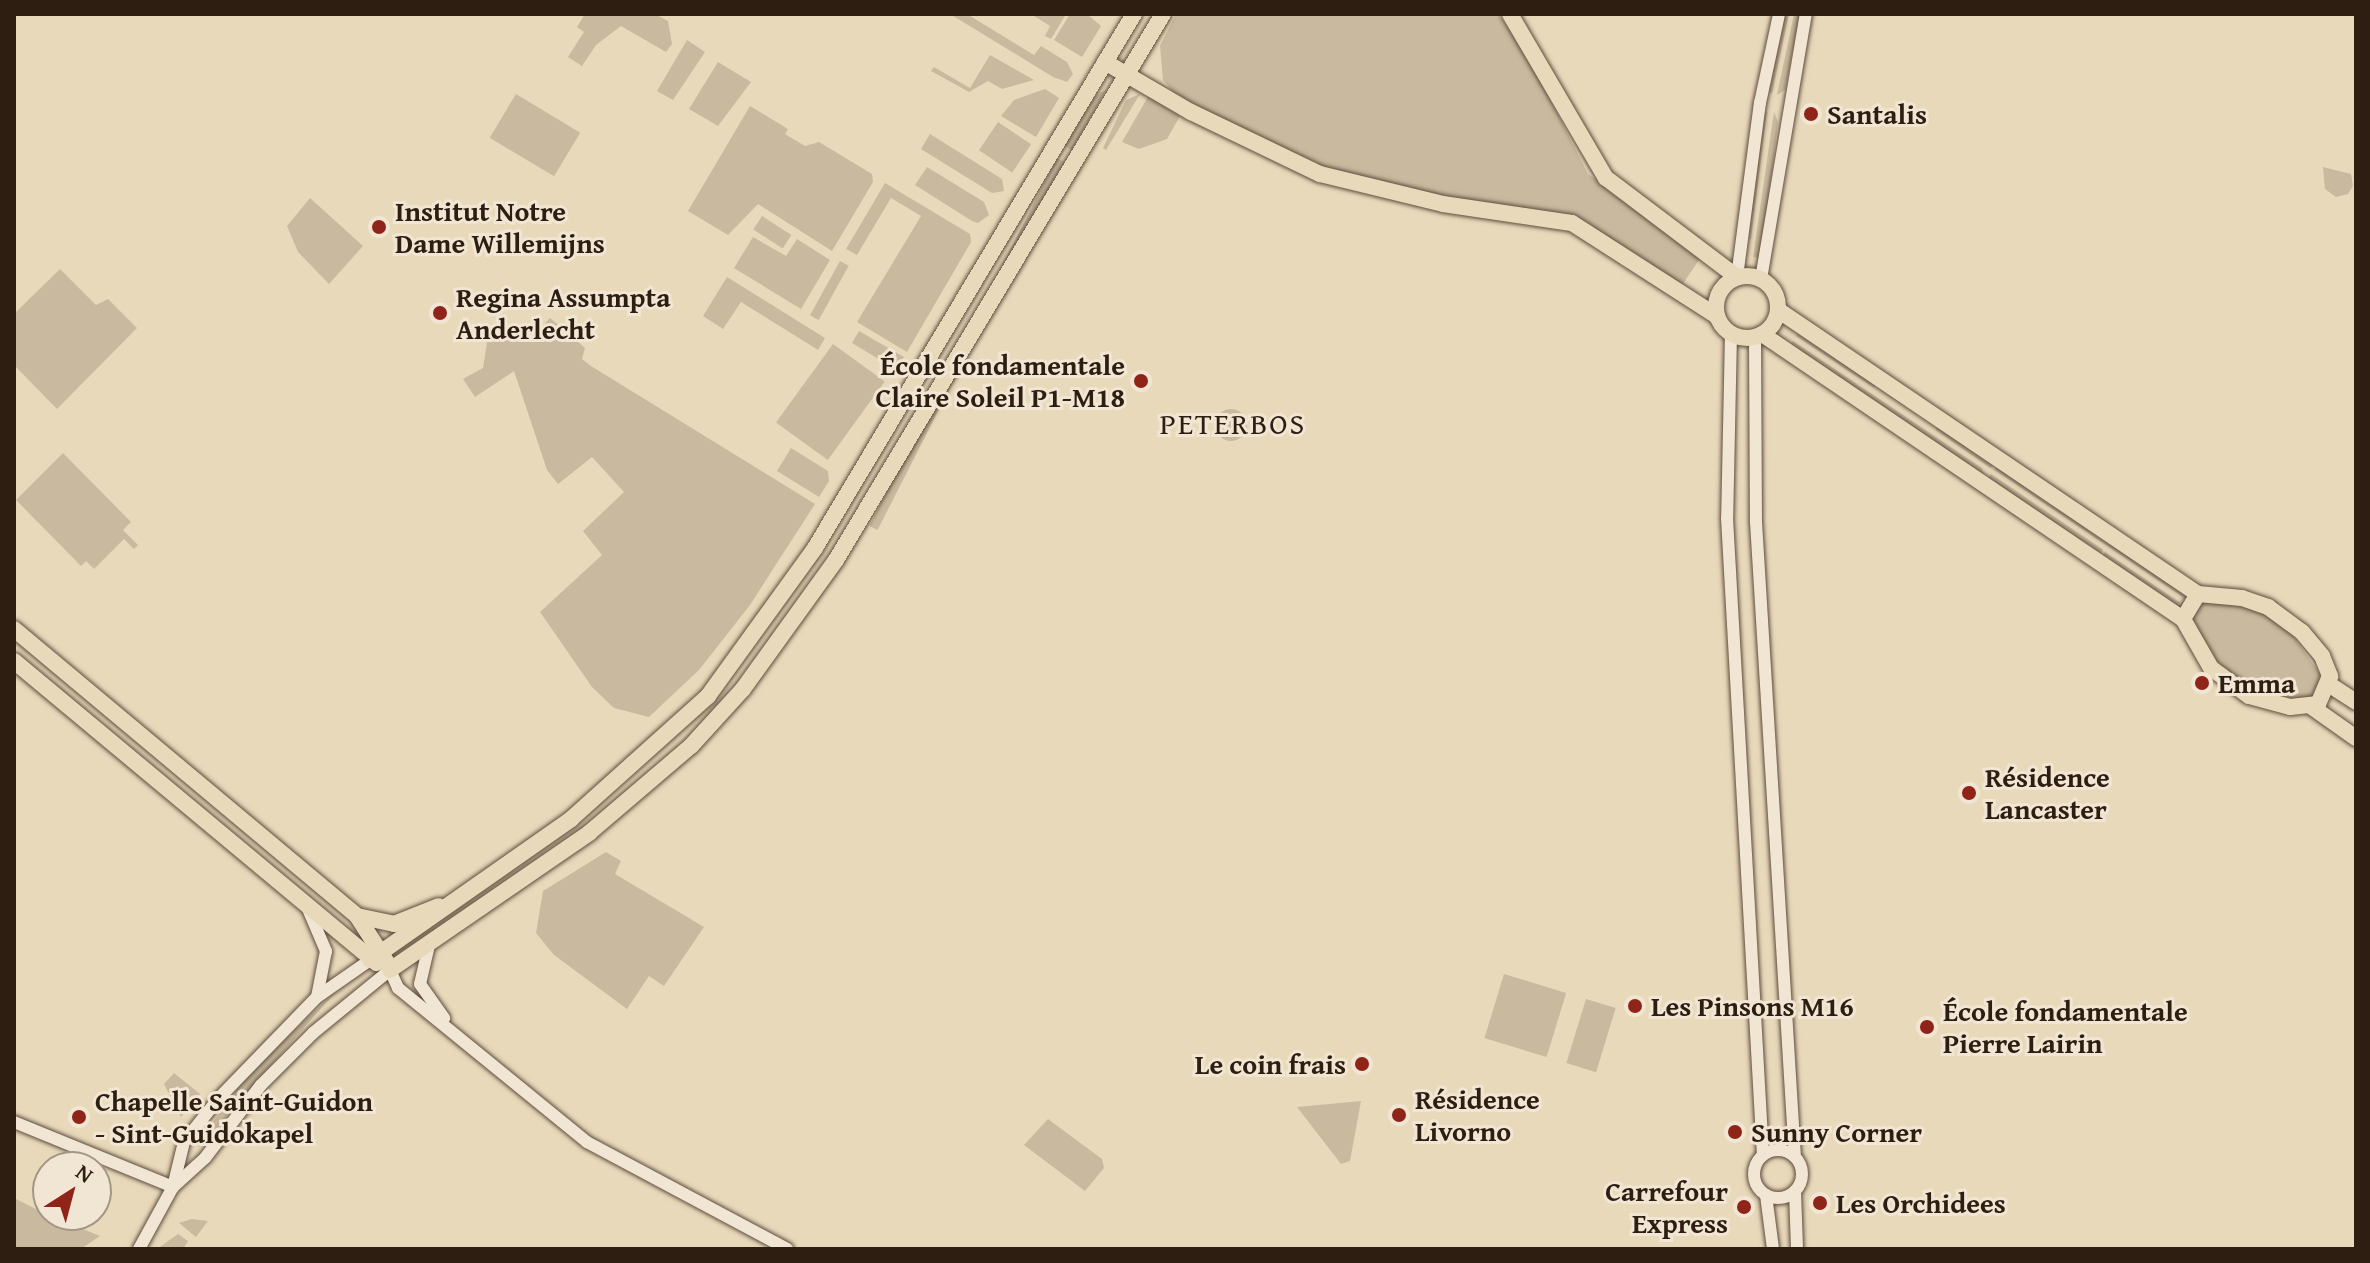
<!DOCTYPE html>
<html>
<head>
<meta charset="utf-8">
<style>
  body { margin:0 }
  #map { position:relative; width:2370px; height:1263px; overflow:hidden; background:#e9d9bb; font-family:"Gentium Book Plus",serif }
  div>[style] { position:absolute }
  .green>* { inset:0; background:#c9b99e; transform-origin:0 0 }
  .round { border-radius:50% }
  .roads { filter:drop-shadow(0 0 2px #5d4c3c) drop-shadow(0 0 2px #5d4c3c) }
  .minor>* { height:12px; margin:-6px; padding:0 6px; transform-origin:6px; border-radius:6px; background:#f1e6d3 }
  .minor>.ring { margin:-6px; padding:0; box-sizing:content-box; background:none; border:12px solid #f1e6d3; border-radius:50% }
  .major>* { height:16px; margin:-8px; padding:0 8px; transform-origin:8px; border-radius:8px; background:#e9d9bb }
  .major>.ring { margin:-8px; padding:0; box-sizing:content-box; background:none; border:16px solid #e9d9bb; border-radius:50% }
  .dots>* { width:22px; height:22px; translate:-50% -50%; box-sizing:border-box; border:4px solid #f1e6d3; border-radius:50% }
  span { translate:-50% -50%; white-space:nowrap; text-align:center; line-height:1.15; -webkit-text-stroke:6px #f1e6d3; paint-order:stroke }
  .poi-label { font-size:28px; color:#2e1d11; font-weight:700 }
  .left { translate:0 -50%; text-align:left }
  .right { translate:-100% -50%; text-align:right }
  .neighbourhood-label { font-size:30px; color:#2e1d11; letter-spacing:2px }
  .frame { position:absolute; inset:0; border:16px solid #2e1d11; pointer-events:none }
  .north { position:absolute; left:32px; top:1151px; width:80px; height:80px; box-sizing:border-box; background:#f1e6d3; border:2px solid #a39685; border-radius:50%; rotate:36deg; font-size:22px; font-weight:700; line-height:32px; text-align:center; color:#2e1d11 }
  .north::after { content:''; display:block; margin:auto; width:28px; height:36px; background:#8f2418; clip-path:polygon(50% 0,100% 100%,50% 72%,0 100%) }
</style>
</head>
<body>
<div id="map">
  <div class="green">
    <div style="clip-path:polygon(585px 14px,655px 14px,668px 21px,672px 44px,666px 52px,621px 26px,596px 45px,582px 66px,568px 57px,584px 32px,577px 27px)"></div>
    <div style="clip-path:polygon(950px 14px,967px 14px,1034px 55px,1041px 46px,1067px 62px,1073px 74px,1067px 82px,1053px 77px)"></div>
    <div style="clip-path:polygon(1031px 14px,1066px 14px,1051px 39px,1045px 36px,1050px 26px)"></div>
    <div style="clip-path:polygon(1070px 14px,1087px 14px,1101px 26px,1082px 57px,1054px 40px)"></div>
    <div style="clip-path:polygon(1176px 14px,1498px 14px,1527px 54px,1588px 174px,1703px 254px,1680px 288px,1573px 217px,1455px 202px,1320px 166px,1264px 144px,1176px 95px,1163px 80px,1160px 46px)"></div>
    <div style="clip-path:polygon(1782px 14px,1789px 14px,1772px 94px,1768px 90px)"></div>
    <div style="clip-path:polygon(1794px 14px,1800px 14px,1785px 90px,1777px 95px)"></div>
    <div style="clip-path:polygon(687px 40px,705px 52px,673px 100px,657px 91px)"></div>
    <div style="clip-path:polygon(990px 55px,1034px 80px,1002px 89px,988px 81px,969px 92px,931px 71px,934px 67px,970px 88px)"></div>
    <div style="clip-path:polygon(718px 62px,751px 82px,718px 126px,689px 109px)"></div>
    <div style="clip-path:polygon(1045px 89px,1059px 98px,1036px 137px,1001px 116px,1014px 100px)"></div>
    <div style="clip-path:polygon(1106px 90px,1072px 150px,1064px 146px,1096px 95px)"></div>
    <div style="left:516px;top:94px;width:75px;height:51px;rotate:31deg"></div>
    <div style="clip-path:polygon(1140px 94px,1106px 150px,1103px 148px,1126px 100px)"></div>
    <div style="clip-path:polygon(1149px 95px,1180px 116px,1167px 139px,1139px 149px,1122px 142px)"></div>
    <div style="clip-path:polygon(750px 106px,788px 129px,785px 134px,805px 146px,819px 142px,872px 174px,873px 182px,832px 251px,758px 204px,728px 235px,688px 211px)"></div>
    <div style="clip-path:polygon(1767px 111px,1751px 239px,1745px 238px,1762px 117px)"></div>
    <div style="clip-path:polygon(1774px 112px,1778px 122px,1761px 258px,1753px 257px)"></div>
    <div style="left:998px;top:122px;width:40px;height:34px;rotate:34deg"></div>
    <div style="clip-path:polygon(930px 134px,1002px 179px,1004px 191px,992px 193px,921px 149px)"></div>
    <div style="left:1057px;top:158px;width:9px;height:413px;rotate:27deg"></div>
    <div style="clip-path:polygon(927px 167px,984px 202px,989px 215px,978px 223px,972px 221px,915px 185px)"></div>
    <div style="clip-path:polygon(2323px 167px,2351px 174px,2353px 186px,2348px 194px,2336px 197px,2325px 189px)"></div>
    <div style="clip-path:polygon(885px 183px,970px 234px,971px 242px,907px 352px,857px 322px,921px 216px,891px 198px,857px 255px,846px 249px)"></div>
    <div style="clip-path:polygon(310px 198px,363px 246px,329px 284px,298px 252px,287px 226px)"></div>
    <div style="left:762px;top:216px;width:35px;height:16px;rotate:33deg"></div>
    <div style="clip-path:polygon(753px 237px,786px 256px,797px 239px,830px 260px,801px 309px,734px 268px)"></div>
    <div style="left:840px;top:261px;width:10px;height:62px;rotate:29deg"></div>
    <div style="clip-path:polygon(60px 269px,96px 305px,108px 299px,137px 328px,57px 409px,14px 365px,14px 314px)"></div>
    <div style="clip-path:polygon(727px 277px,825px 338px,818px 350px,741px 302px,723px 329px,703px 316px)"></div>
    <div style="clip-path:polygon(550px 318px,585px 348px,582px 359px,591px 366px,815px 504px,750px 605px,699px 670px,649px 717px,614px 708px,592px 687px,540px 612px,602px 555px,583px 531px,624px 492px,592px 457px,558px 484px,547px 470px,514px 371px,475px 397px,463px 379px,483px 368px,489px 330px,531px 338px)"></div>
    <div style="clip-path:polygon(1800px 330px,1877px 383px,1874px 388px,1796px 336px)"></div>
    <div style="clip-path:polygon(859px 331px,904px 357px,901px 361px,890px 366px,852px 343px)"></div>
    <div style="clip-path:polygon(1793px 341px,1982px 468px,1985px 478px,1788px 348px)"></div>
    <div style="left:833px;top:344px;width:64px;height:97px;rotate:36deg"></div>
    <div class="round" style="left:1215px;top:409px;width:32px;height:32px"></div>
    <div style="left:1939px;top:425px;width:67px;height:6px;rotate:35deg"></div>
    <div style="clip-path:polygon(791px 448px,828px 471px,829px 481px,819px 497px,777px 471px)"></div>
    <div style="clip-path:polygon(63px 453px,131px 522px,123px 530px,138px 545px,134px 549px,124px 539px,94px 569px,86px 561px,81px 566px,16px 500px)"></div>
    <div style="left:1998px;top:465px;width:227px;height:6px;rotate:34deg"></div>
    <div style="left:1991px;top:474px;width:135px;height:7px;rotate:34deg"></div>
    <div style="left:2105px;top:552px;width:90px;height:6px;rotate:34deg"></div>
    <div style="clip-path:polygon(2214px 601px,2262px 610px,2291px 633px,2320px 674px,2318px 698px,2283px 700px,2251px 691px,2222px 671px,2191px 616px,2201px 602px)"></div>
    <div style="clip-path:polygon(606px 852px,621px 861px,615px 874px,704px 927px,664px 986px,649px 976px,627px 1009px,554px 955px,536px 933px,543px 891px)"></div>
    <div style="left:1504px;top:974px;width:65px;height:67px;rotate:17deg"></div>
    <div style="clip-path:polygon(340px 987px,199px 1147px,196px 1145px,247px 1076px)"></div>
    <div style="left:1586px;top:999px;width:31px;height:67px;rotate:17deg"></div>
    <div style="clip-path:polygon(174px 1073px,200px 1094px,181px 1117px,164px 1084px)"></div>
    <div style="clip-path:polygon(1361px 1101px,1350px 1161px,1341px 1164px,1297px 1107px)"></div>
    <div style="clip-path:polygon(1048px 1119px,1102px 1159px,1104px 1168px,1085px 1191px,1024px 1145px)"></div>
    <div style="clip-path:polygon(14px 1198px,48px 1215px,100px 1236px,81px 1249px,14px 1249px)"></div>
    <div style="clip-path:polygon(192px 1219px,208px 1221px,196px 1237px,179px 1223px)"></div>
    <div style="clip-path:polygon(178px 1234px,188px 1241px,183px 1249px,157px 1249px)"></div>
  </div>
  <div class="roads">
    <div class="minor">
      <div style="left:1737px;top:277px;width:176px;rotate:-82.5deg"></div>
      <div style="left:1760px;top:103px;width:91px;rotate:-77.9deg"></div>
      <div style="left:1761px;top:279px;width:269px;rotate:-80.4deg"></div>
      <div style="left:1731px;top:334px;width:184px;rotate:91.2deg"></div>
      <div style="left:1727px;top:518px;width:638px;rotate:86.77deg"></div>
      <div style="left:1755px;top:337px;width:185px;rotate:89.7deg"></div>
      <div style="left:1756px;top:522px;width:636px;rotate:86.49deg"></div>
      <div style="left:308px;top:909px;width:46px;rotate:66.8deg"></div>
      <div style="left:326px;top:951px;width:47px;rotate:101.1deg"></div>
      <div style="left:430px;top:941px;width:44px;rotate:103.1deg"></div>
      <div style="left:420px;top:984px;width:42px;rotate:54.8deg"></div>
      <div style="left:14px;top:1122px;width:172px;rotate:22.2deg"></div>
      <div class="ring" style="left:1754px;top:1150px;width:36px;height:36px"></div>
      <div style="left:173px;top:1187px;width:43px;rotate:-42.2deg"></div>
      <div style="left:205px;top:1158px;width:92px;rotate:-52.5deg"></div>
      <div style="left:261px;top:1085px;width:74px;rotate:-45deg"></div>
      <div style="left:313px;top:1033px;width:99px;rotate:-39.3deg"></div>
      <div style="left:390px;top:970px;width:20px;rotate:66deg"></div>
      <div style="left:398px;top:988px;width:244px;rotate:39.2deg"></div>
      <div style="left:587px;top:1142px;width:227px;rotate:28.1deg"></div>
      <div style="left:1795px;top:1191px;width:58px;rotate:88deg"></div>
      <div style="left:1766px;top:1195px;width:54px;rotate:82.6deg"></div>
      <div style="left:139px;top:1249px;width:71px;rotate:-61.3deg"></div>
      <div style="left:173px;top:1187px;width:46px;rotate:-76.3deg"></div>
      <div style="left:184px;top:1142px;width:56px;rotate:-51.5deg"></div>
      <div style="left:219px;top:1098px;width:141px;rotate:-45.9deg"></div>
      <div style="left:317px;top:997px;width:65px;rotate:-34.9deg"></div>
    </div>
    <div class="major">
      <div style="left:1510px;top:14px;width:190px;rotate:59.7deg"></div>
      <div style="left:1606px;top:178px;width:164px;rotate:37.1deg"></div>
      <div style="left:1105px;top:62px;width:99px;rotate:30.2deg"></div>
      <div style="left:1191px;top:112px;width:143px;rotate:25.7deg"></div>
      <div style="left:1320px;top:174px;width:127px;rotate:13.7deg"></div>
      <div style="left:1443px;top:204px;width:130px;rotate:8.4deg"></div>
      <div style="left:1572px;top:223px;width:172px;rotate:32.7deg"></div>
      <div class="ring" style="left:1716px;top:276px;width:46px;height:46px"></div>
      <div style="left:1778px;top:310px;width:507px;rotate:34.07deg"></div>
      <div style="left:1762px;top:334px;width:508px;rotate:34.1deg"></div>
      <div style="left:2198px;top:594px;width:44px;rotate:5.2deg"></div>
      <div style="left:2242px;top:598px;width:28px;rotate:19deg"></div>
      <div style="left:2268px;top:607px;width:42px;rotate:36.3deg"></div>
      <div style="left:2302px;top:632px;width:31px;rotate:50deg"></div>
      <div style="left:2322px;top:656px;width:22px;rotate:68deg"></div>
      <div style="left:2330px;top:676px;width:30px;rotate:113deg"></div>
      <div style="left:2318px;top:704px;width:28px;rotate:174deg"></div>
      <div style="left:2290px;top:707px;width:42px;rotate:-165deg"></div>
      <div style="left:2249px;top:696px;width:47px;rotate:-143.6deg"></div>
      <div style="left:2211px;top:668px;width:56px;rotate:-119.7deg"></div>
      <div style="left:2183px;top:619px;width:29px;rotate:-59deg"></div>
      <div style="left:14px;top:629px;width:447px;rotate:39.9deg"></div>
      <div style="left:357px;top:916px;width:54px;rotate:57.2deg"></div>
      <div style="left:14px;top:661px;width:472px;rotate:39.8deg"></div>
      <div style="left:2330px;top:685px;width:31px;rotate:33deg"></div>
      <div style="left:2312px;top:707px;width:54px;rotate:35.2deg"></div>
      <div style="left:357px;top:916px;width:38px;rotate:12deg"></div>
      <div style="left:394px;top:924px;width:48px;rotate:-21.8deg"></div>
      <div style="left:370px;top:960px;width:246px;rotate:-35deg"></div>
      <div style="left:571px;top:819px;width:184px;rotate:-41.9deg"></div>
      <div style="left:708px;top:696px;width:183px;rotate:-54.1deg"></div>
      <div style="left:815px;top:548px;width:622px;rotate:-59.15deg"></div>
      <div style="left:390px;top:970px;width:242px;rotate:-34.5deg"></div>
      <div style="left:589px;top:833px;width:134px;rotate:-40.5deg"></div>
      <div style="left:691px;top:746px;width:77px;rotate:-47.6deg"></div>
      <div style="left:743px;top:689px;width:159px;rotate:-54.2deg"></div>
      <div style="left:836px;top:560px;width:636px;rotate:-59.08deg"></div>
    </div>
  </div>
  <div class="dots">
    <div style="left:1811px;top:114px;background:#8f2418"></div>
    <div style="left:379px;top:227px;background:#8f2418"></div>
    <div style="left:440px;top:313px;background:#8f2418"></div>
    <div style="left:1141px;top:381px;background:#8f2418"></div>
    <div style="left:2202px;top:683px;background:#8f2418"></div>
    <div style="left:1969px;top:793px;background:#8f2418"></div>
    <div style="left:1635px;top:1006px;background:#8f2418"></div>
    <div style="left:1927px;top:1027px;background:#8f2418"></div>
    <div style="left:1362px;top:1064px;background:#8f2418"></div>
    <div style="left:1399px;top:1115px;background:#8f2418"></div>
    <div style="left:79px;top:1117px;background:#8f2418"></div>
    <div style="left:1735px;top:1132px;background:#8f2418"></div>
    <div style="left:1820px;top:1203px;background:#8f2418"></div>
    <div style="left:1744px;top:1207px;background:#8f2418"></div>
  </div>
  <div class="poi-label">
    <span class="left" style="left:1827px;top:114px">Santalis</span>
    <span class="left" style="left:395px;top:227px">Institut Notre<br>Dame Willemijns</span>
    <span class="left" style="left:456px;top:313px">Regina Assumpta<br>Anderlecht</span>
    <span class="right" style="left:1125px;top:381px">École fondamentale<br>Claire Soleil P1-M18</span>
    <span class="left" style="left:2218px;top:683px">Emma</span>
    <span class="left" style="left:1985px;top:793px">Résidence<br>Lancaster</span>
    <span class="left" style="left:1651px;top:1006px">Les Pinsons M16</span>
    <span class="left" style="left:1943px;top:1027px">École fondamentale<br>Pierre Lairin</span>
    <span class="right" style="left:1346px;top:1064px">Le coin frais</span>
    <span class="left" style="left:1415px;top:1115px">Résidence<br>Livorno</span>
    <span class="left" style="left:95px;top:1117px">Chapelle Saint-Guidon<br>- Sint-Guidokapel</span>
    <span class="left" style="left:1751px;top:1132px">Sunny Corner</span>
    <span class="right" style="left:1728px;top:1207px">Carrefour<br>Express</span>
    <span class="left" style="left:1836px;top:1203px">Les Orchidees</span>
  </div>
  <div class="neighbourhood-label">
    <span style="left:1233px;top:423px">PETERBOS</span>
  </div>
  <div class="frame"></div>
  <div class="north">N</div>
</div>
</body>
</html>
